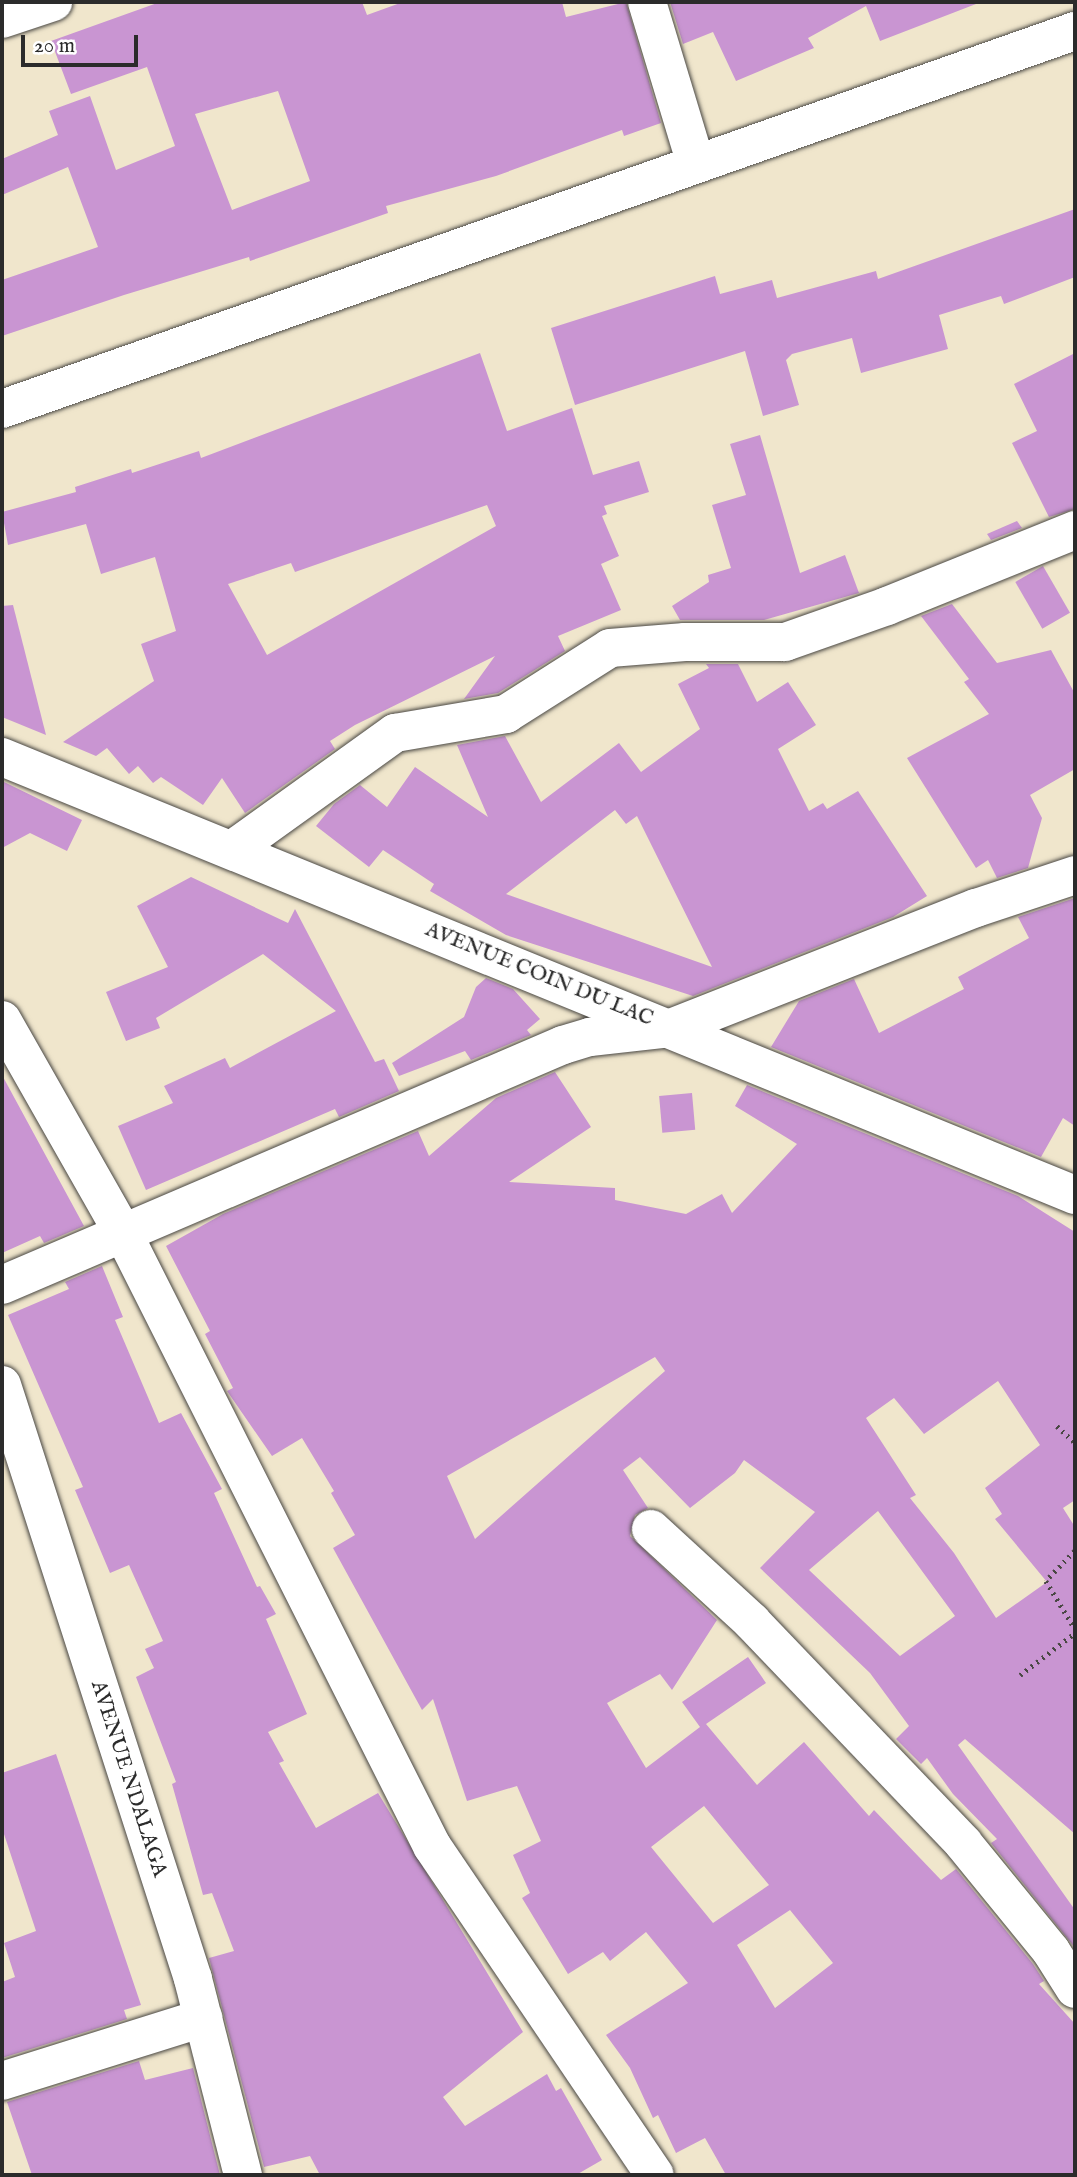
<!DOCTYPE html>
<html>
<head>
<meta charset="utf-8">
<style>
  body { margin:0 }
  #map { position:relative; width:1077px; height:2177px; overflow:hidden; background:#f0e6cc; font-family:"IM FELL English",serif }
  div>[style] { position:absolute }
  .building>* { inset:0; background:#c995d2; transform-origin:0 0 }
  .path>* { height:4.5px; margin-top:-2.25px; transform-origin:0; background:repeating-linear-gradient(90deg,#494743 0 2px,transparent 0 7px) }
  .roads { filter:drop-shadow(0 0 2px #494743) drop-shadow(0 0 2px #494743) }
  .minor>* { height:38px; margin:-19px; padding:0 19px; transform-origin:19px; border-radius:19px; background:#fff }
  .highway>* { height:38px; margin:-19px; padding:0 19px; transform-origin:19px; border-radius:19px; background:#fff }
  span { translate:-50% -50%; white-space:nowrap; text-align:center; line-height:1.15; -webkit-text-stroke:5px #fff; paint-order:stroke }
  .street-label { font-size:21px; color:#2b2b2b }
  .frame { position:absolute; inset:0; border:4px solid #2b2b2b; pointer-events:none }
  .scale { position:absolute; left:21px; top:35px; width:117px; height:32px; box-sizing:border-box; border:4px solid #2b2b2b; border-top:0; padding-left:9px; font-size:21px; line-height:24px; white-space:nowrap; color:#2b2b2b; -webkit-text-stroke:5px #fff; paint-order:stroke }
</style>
</head>
<body>
<div id="map">
  <div class="building">
    <div style="clip-path:polygon(evenodd,160px 2px,362px 2px,367px 15px,403px 2px,562px 2px,566px 17px,626px 2px,661px 123px,624px 136px,622px 130px,496px 176px,386px 206px,388px 213px,250px 261px,249px 257px,124px 295px,2px 336px,2px 280px,98px 247px,68px 167px,2px 195px,2px 159px,58px 135px,49px 111px,90px 96px,116px 170px,175px 146px,147px 67px,71px 94px,51px 41px,160px 2px,278px 91px,310px 181px,232px 210px,195px 114px,278px 91px)"></div>
    <div style="clip-path:polygon(670px 2px,976px 2px,976px 4px,880px 41px,866px 6px,808px 38px,814px 48px,736px 81px,713px 32px,683px 44px)"></div>
    <div style="clip-path:polygon(1075px 209px,1075px 277px,1004px 304px,1001px 296px,939px 315px,948px 349px,861px 373px,852px 338px,792px 354px,786px 360px,799px 405px,763px 416px,745px 351px,575px 405px,551px 328px,715px 276px,720px 294px,772px 280px,777px 298px,876px 271px,878px 279px)"></div>
    <div style="clip-path:polygon(evenodd,480px 353px,507px 431px,572px 408px,593px 475px,639px 461px,649px 492px,604px 506px,607px 514px,602px 516px,619px 556px,601px 564px,621px 610px,558px 636px,565px 651px,498px 693px,464px 699px,495px 656px,355px 725px,330px 741px,335px 749px,245px 813px,222px 778px,203px 805px,161px 777px,153px 783px,138px 766px,129px 774px,107px 748px,96px 756px,63px 742px,154px 681px,141px 644px,176px 631px,155px 557px,101px 574px,86px 524px,8px 545px,2px 512px,76px 492px,75px 487px,131px 469px,132px 473px,199px 451px,201px 458px,480px 353px,487px 505px,496px 526px,267px 655px,228px 584px,291px 563px,295px 572px,487px 505px)"></div>
    <div style="clip-path:polygon(1075px 353px,1075px 509px,1049px 517px,1012px 443px,1037px 431px,1014px 384px)"></div>
    <div style="clip-path:polygon(760px 435px,800px 573px,845px 555px,859px 593px,764px 620px,680px 620px,672px 606px,709px 582px,708px 575px,731px 568px,712px 505px,746px 495px,730px 444px)"></div>
    <div style="clip-path:polygon(1017px 521px,1022px 528px,991px 540px,987px 534px)"></div>
    <div style="left:1043px;top:566px;width:54px;height:32px;rotate:60deg"></div>
    <div style="clip-path:polygon(952px 604px,997px 663px,1051px 650px,1075px 694px,1075px 769px,1030px 795px,1042px 818px,1028px 868px,997px 878px,988px 860px,976px 868px,907px 758px,989px 714px,964px 682px,969px 679px,921px 616px)"></div>
    <div style="clip-path:polygon(13px 605px,46px 735px,2px 717px,2px 606px)"></div>
    <div style="clip-path:polygon(evenodd,706px 664px,738px 664px,757px 702px,788px 682px,816px 725px,778px 749px,809px 811px,823px 803px,827px 809px,858px 791px,927px 896px,893px 917px,693px 996px,506px 935px,430px 891px,434px 884px,383px 850px,369px 867px,316px 826px,334px 804px,360px 785px,387px 807px,415px 767px,488px 817px,457px 745px,505px 736px,541px 802px,619px 743px,641px 772px,700px 729px,678px 684px,709px 668px,706px 664px,615px 810px,626px 824px,637px 816px,712px 967px,506px 894px,615px 810px)"></div>
    <div style="clip-path:polygon(2px 781px,82px 820px,67px 851px,30px 833px,2px 848px)"></div>
    <div style="clip-path:polygon(191px 877px,288px 923px,295px 909px,375px 1062px,384px 1059px,399px 1091px,339px 1117px,335px 1109px,146px 1190px,118px 1126px,173px 1103px,164px 1086px,225px 1058px,230px 1068px,336px 1011px,263px 954px,156px 1018px,160px 1028px,126px 1041px,106px 992px,168px 967px,137px 906px)"></div>
    <div style="clip-path:polygon(1075px 898px,1075px 1126px,1063px 1118px,1041px 1157px,771px 1047px,799px 1001px,854px 979px,879px 1033px,964px 989px,958px 977px,1029px 938px,1018px 917px)"></div>
    <div style="clip-path:polygon(486px 978px,513px 989px,540px 1019px,527px 1030px,531px 1035px,471px 1060px,465px 1051px,399px 1076px,392px 1063px,464px 1017px,476px 987px)"></div>
    <div style="clip-path:polygon(evenodd,555px 1072px,591px 1127px,509px 1182px,615px 1188px,615px 1200px,686px 1214px,722px 1194px,732px 1213px,797px 1144px,735px 1106px,747px 1085px,1018px 1196px,1075px 1232px,1075px 1500px,1063px 1508px,1075px 1527px,1075px 1834px,965px 1739px,958px 1745px,1075px 1910px,1075px 1948px,991px 1843px,997px 1839px,953px 1794px,927px 1758px,921px 1764px,896px 1739px,909px 1726px,870px 1673px,760px 1568px,815px 1512px,744px 1460px,735px 1473px,690px 1508px,640px 1457px,623px 1470px,648px 1508px,635px 1515px,630px 1536px,717px 1620px,672px 1690px,660px 1674px,607px 1703px,646px 1768px,700px 1727px,682px 1702px,748px 1657px,766px 1683px,706px 1724px,757px 1785px,804px 1742px,869px 1816px,874px 1810px,941px 1880px,956px 1869px,1033px 1964px,1044px 1981px,1039px 1984px,1075px 2024px,1075px 2175px,726px 2175px,705px 2138px,676px 2153px,658px 2115px,653px 2118px,630px 2068px,606px 2035px,688px 1983px,646px 1932px,610px 1961px,603px 1952px,568px 1974px,522px 1898px,530px 1893px,513px 1855px,541px 1841px,517px 1786px,467px 1801px,433px 1699px,422px 1710px,333px 1548px,355px 1535px,331px 1493px,334px 1491px,302px 1438px,272px 1456px,227px 1391px,233px 1388px,205px 1334px,210px 1331px,166px 1246px,223px 1214px,418px 1131px,429px 1156px,496px 1098px,555px 1072px,655px 1357px,665px 1371px,475px 1539px,447px 1476px,655px 1357px,555px 1072px,998px 1381px,1040px 1445px,985px 1488px,1002px 1514px,995px 1519px,1047px 1582px,996px 1618px,954px 1553px,910px 1498px,916px 1495px,866px 1418px,894px 1398px,924px 1434px,998px 1381px,555px 1072px,878px 1511px,955px 1616px,900px 1656px,809px 1570px,878px 1511px,555px 1072px,704px 1806px,769px 1885px,713px 1923px,651px 1847px,704px 1806px,555px 1072px,790px 1910px,833px 1963px,775px 2008px,737px 1945px,790px 1910px)"></div>
    <div style="clip-path:polygon(2px 1075px,84px 1226px,44px 1243px,40px 1236px,2px 1253px)"></div>
    <div style="left:692px;top:1093px;width:37px;height:33px;rotate:85deg"></div>
    <div style="clip-path:polygon(102px 1266px,123px 1317px,115px 1320px,159px 1423px,181px 1413px,222px 1489px,214px 1493px,257px 1587px,260px 1586px,276px 1614px,266px 1619px,307px 1714px,268px 1732px,284px 1761px,279px 1763px,316px 1828px,378px 1793px,523px 2032px,443px 2097px,465px 2126px,547px 2074px,556px 2091px,561px 2088px,602px 2160px,576px 2175px,320px 2175px,310px 2156px,264px 2167px,209px 1958px,234px 1951px,212px 1893px,203px 1895px,172px 1784px,176px 1782px,136px 1677px,154px 1668px,145px 1649px,163px 1641px,129px 1565px,110px 1573px,75px 1490px,83px 1487px,8px 1315px,69px 1289px,65px 1282px)"></div>
    <div style="clip-path:polygon(56px 1754px,141px 2005px,124px 2010px,127px 2019px,2px 2058px,2px 1982px,15px 1977px,4px 1943px,36px 1931px,2px 1828px,2px 1773px)"></div>
    <div style="clip-path:polygon(139px 2061px,145px 2080px,193px 2068px,220px 2175px,32px 2175px,7px 2102px)"></div>
  </div>
  <div class="path">
    <div style="left:1057px;top:1426px;width:25px;rotate:43deg"></div>
    <div style="left:1075px;top:1551px;width:42px;rotate:134deg"></div>
    <div style="left:1046px;top:1581px;width:56px;rotate:58.9deg"></div>
    <div style="left:1020px;top:1675px;width:69px;rotate:-37.4deg"></div>
  </div>
  <div class="roads">
    <div class="minor">
      <div style="left:647px;top:2px;width:169px;rotate:73.2deg"></div>
      <div style="left:2px;top:19px;width:54px;rotate:-18.4deg"></div>
      <div style="left:2px;top:757px;width:1159px;rotate:22.21deg"></div>
      <div style="left:232px;top:850px;width:201px;rotate:-35.7deg"></div>
      <div style="left:395px;top:733px;width:113px;rotate:-9.7deg"></div>
      <div style="left:506px;top:714px;width:123px;rotate:-32.4deg"></div>
      <div style="left:610px;top:648px;width:75px;rotate:-4.6deg"></div>
      <div style="left:685px;top:642px;width:100px"></div>
      <div style="left:785px;top:642px;width:108px;rotate:-19.4deg"></div>
      <div style="left:887px;top:606px;width:203px;rotate:-22deg"></div>
      <div style="left:2px;top:1020px;width:243px;rotate:60.4deg"></div>
      <div style="left:122px;top:1231px;width:689px;rotate:63.25deg"></div>
      <div style="left:432px;top:1846px;width:397px;rotate:55.9deg"></div>
      <div style="left:2px;top:1285px;width:610px;rotate:-23.16deg"></div>
      <div style="left:563px;top:1045px;width:28px;rotate:-17deg"></div>
      <div style="left:590px;top:1037px;width:81px;rotate:-6.3deg"></div>
      <div style="left:671px;top:1028px;width:328px;rotate:-21.5deg"></div>
      <div style="left:976px;top:908px;width:104px;rotate:-18.4deg"></div>
      <div style="left:2px;top:1385px;width:624px;rotate:72.17deg"></div>
      <div style="left:193px;top:1979px;width:202px;rotate:75.7deg"></div>
      <div style="left:651px;top:1529px;width:137px;rotate:42.6deg"></div>
      <div style="left:752px;top:1622px;width:306px;rotate:46.3deg"></div>
      <div style="left:963px;top:1843px;width:139px;rotate:50.8deg"></div>
      <div style="left:1051px;top:1951px;width:45px;rotate:57.7deg"></div>
      <div style="left:2px;top:2081px;width:211px;rotate:-17.4deg"></div>
    </div>
    <div class="highway">
      <div style="left:2px;top:409px;width:1138px;rotate:-19.41deg"></div>
    </div>
  </div>
  <div class="street-label">
    <span style="left:539px;top:975px;rotate:22deg">AVENUE COIN DU LAC</span>
    <span style="left:128px;top:1779px;rotate:72deg">AVENUE NDALAGA</span>
  </div>
  <div class="frame"></div>
  <div class="scale">20 m</div>
</div>
</body>
</html>
